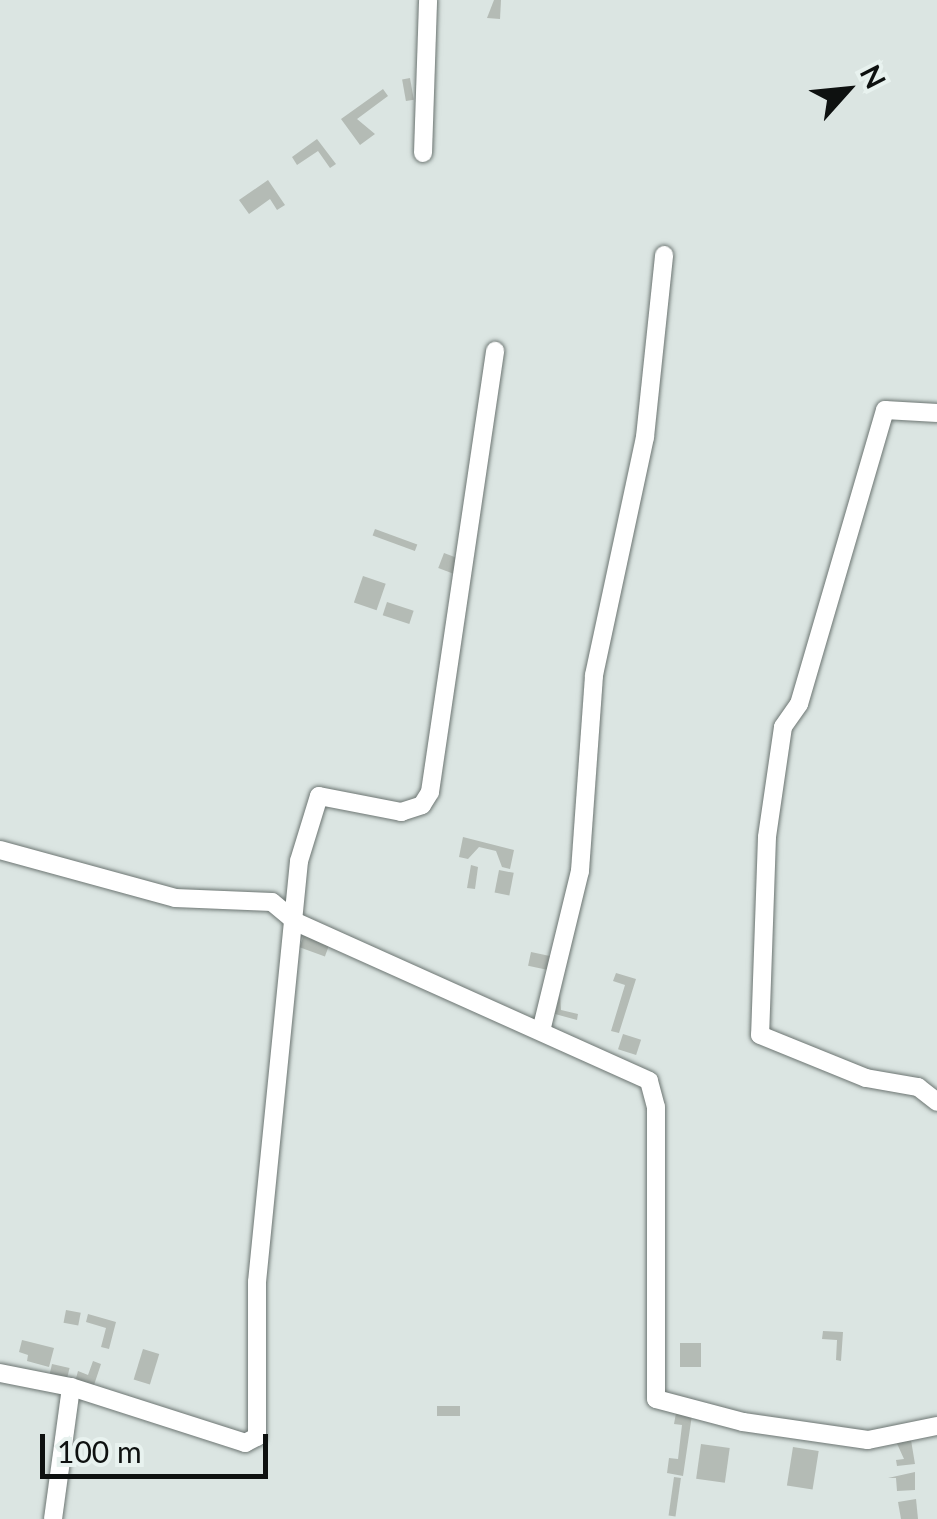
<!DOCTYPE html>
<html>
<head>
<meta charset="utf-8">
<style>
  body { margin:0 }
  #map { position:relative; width:937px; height:1519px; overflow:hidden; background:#dbe5e2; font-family:Lato,sans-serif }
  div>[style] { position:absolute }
  .building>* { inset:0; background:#b4bbb5; transform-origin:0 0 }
  .roads { filter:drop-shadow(0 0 2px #6c7572) drop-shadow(0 0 2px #6c7572) }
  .minor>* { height:18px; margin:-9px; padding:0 9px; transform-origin:9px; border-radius:9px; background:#fff }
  span { translate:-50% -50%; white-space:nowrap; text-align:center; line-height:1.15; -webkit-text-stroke:9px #e8f2ef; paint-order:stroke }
  .north { position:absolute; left:797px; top:40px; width:100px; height:100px; -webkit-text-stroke:8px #e8f2ef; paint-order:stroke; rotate:63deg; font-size:28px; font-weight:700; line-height:40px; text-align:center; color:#0e1110 }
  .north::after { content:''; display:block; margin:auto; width:35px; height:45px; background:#0e1110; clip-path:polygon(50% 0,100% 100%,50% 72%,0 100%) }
  .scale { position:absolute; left:40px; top:1434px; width:228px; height:45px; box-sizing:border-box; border:5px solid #0e1110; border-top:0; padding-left:12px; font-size:30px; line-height:35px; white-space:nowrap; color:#0e1110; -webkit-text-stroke:8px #e8f2ef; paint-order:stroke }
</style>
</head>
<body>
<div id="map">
  <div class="building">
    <div style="clip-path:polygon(494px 0,501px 0,500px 19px,487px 18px)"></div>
    <div style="left:410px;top:78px;width:22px;height:8px;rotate:80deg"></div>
    <div style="clip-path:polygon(383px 89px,388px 96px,357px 119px,375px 134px,360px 145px,341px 119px)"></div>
    <div style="clip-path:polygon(317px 139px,336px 164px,330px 168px,318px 151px,297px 165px,292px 157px)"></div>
    <div style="clip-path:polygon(268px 180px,285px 205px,277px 210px,270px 199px,249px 214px,239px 200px)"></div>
    <div style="left:375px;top:529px;width:45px;height:7px;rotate:20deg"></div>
    <div style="left:444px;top:553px;width:17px;height:16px;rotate:21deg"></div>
    <div style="left:363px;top:576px;width:24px;height:28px;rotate:19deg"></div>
    <div style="left:387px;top:602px;width:28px;height:14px;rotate:18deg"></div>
    <div style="clip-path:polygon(463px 837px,514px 850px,510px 869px,502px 867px,496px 851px,479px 847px,468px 859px,459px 857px)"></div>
    <div style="clip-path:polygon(471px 865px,478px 867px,475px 889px,467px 888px)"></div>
    <div style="left:499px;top:870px;width:15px;height:23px;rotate:11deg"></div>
    <div style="left:304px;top:935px;width:27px;height:13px;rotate:20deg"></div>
    <div style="left:531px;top:952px;width:24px;height:14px;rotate:12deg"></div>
    <div style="clip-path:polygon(616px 973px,636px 979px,619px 1033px,611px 1031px,625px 985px,613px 981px)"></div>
    <div style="clip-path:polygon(560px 994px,561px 1010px,578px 1014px,577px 1020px,555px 1014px)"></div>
    <div style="left:623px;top:1034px;width:19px;height:16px;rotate:18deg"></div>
    <div style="left:66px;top:1310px;width:15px;height:13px;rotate:11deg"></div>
    <div style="clip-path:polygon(88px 1314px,116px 1322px,109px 1349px,101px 1347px,106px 1328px,86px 1322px)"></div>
    <div style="clip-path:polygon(823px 1331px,843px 1332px,841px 1361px,836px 1360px,837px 1340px,822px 1339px)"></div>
    <div style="clip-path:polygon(22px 1340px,54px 1348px,49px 1367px,27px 1361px,28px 1355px,19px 1352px)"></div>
    <div style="left:680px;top:1343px;width:21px;height:24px"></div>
    <div style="left:143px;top:1349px;width:17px;height:32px;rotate:17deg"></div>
    <div style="clip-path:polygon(93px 1361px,101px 1364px,93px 1388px,75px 1382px,78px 1371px,88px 1375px)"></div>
    <div style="left:52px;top:1364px;width:18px;height:10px;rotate:13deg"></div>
    <div style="left:437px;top:1406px;width:23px;height:10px"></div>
    <div style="clip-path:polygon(676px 1413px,692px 1415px,683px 1476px,667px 1473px,669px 1458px,678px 1459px,682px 1425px,674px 1424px)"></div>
    <div style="clip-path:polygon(910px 1434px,915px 1464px,897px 1466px,896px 1460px,904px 1459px,894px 1437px)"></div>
    <div style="left:701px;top:1444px;width:29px;height:35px;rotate:8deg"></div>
    <div style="left:793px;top:1447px;width:26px;height:39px;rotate:9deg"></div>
    <div style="clip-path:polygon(915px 1472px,915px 1490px,897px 1491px,896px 1478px,888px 1478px)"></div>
    <div style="left:674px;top:1477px;width:7px;height:39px;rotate:8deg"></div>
    <div style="clip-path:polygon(916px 1499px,918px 1519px,901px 1519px,898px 1502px)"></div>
  </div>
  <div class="roads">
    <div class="minor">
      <div style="left:423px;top:153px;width:153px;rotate:-88.1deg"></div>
      <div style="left:937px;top:413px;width:52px;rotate:-176.7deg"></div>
      <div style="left:885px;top:410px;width:306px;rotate:106.3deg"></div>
      <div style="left:799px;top:704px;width:28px;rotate:125deg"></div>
      <div style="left:783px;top:727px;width:111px;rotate:98.3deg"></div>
      <div style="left:767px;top:837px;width:198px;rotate:92deg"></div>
      <div style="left:760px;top:1035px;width:114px;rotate:22.1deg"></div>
      <div style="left:866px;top:1078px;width:53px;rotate:9.8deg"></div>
      <div style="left:918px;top:1087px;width:24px;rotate:38deg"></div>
      <div style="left:0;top:850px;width:181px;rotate:15.3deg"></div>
      <div style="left:175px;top:898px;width:97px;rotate:2.4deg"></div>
      <div style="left:272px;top:902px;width:31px;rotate:40deg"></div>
      <div style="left:296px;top:922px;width:387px;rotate:24.2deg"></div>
      <div style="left:649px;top:1081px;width:27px;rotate:75deg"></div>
      <div style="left:656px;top:1107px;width:292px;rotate:90deg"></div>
      <div style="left:656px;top:1399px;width:90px;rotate:14.8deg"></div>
      <div style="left:743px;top:1422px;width:126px;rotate:8.2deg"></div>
      <div style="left:868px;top:1440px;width:70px;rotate:-11.5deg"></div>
      <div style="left:541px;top:1031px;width:165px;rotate:-76.3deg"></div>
      <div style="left:580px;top:871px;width:196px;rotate:-85.9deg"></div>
      <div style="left:594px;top:675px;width:243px;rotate:-77.9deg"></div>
      <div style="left:645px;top:437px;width:183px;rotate:-84deg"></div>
      <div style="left:0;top:1373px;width:72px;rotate:11.2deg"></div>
      <div style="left:71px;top:1387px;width:183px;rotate:17.8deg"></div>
      <div style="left:245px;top:1443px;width:13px;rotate:-27deg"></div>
      <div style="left:257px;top:1437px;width:155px;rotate:-90deg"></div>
      <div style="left:257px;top:1282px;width:423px;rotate:-84.3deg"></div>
      <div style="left:299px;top:861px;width:68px;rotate:-72.9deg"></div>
      <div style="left:319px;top:796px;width:84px;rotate:11deg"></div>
      <div style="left:401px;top:812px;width:22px;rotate:-18deg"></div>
      <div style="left:422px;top:805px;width:15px;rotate:-58deg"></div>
      <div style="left:430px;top:792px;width:446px;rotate:-81.6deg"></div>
      <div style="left:53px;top:1519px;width:133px;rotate:-82.2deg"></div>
    </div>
  </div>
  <div class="north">N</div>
  <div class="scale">100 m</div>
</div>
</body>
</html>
